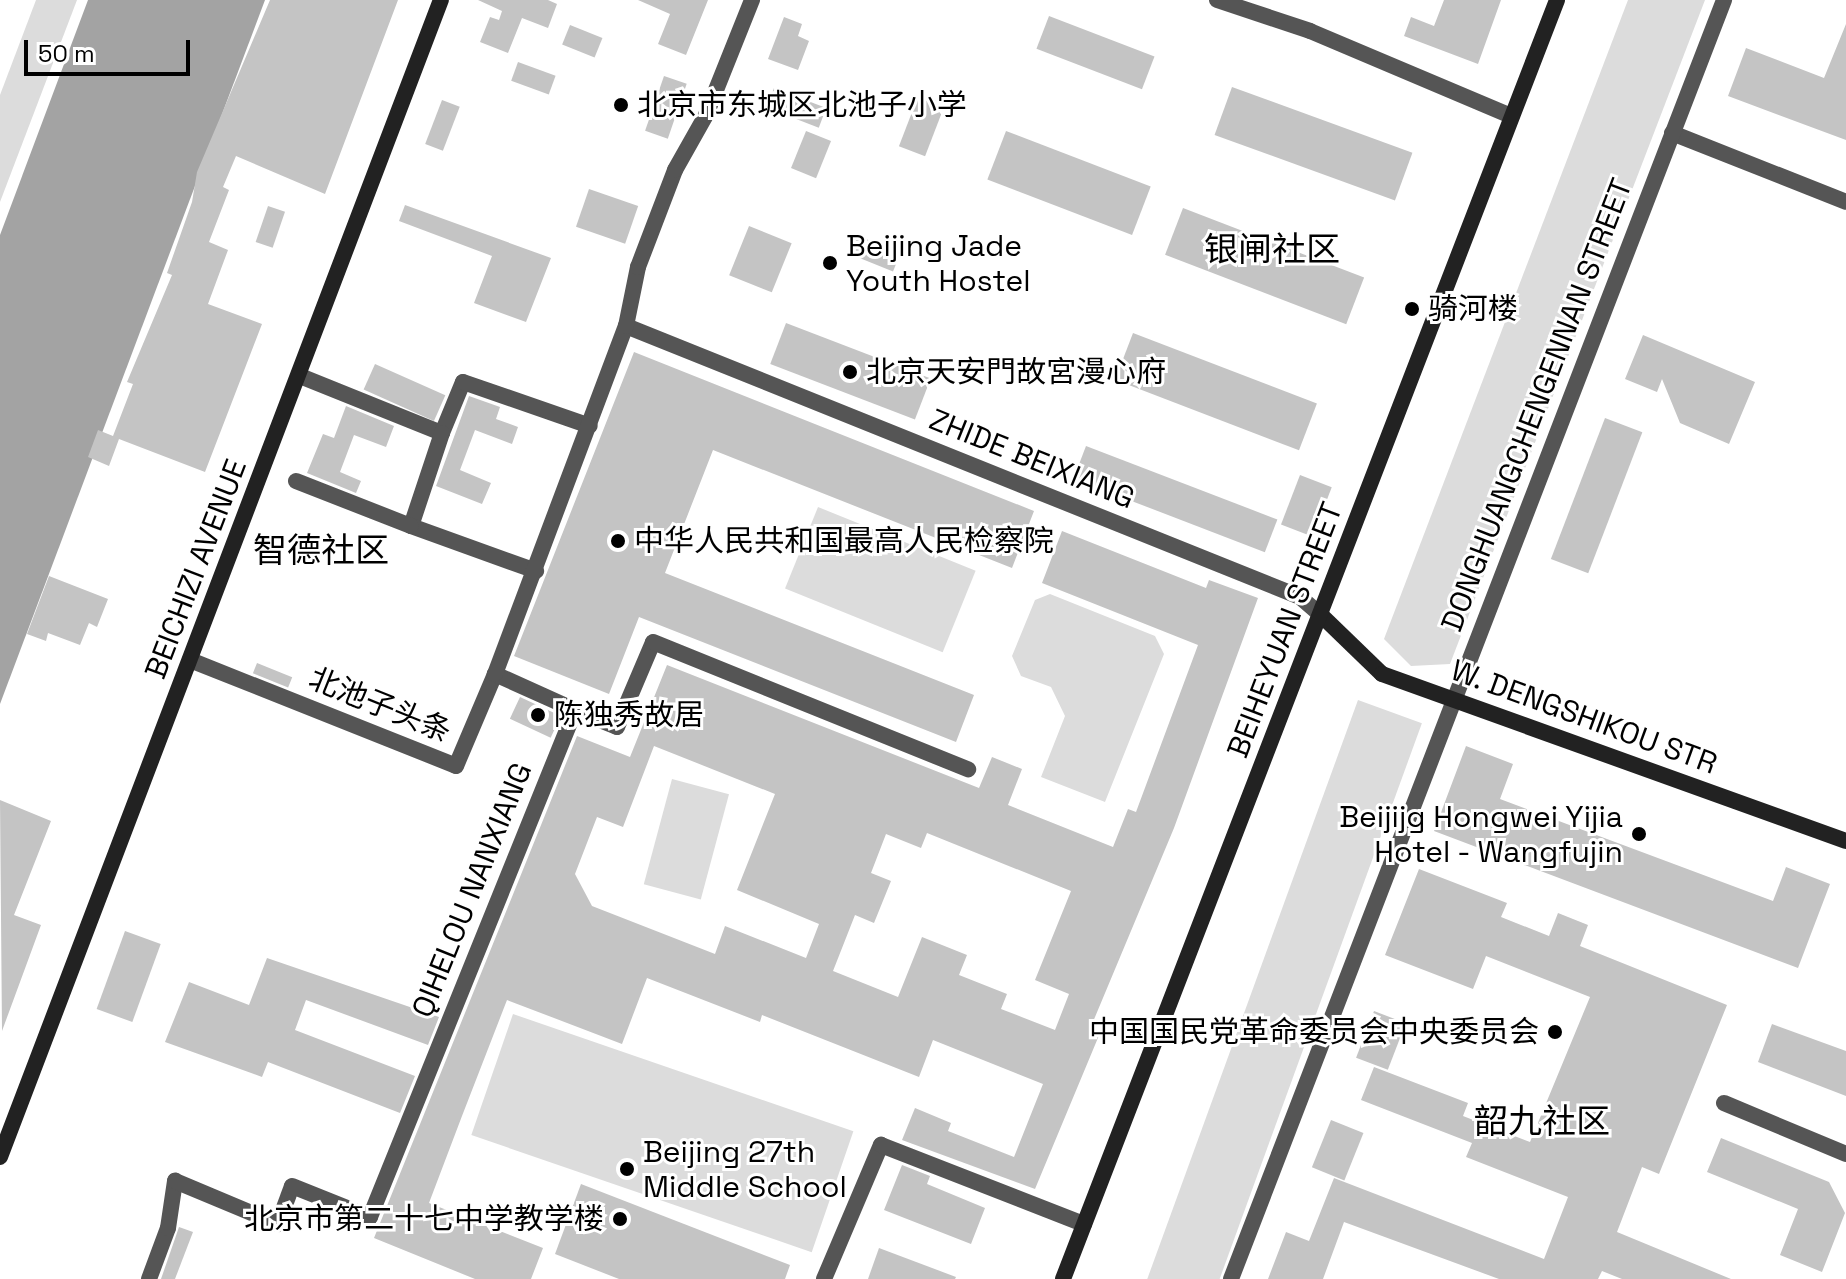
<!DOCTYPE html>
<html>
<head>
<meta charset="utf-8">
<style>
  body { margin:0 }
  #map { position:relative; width:1846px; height:1279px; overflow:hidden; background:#fff; font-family:"Space Grotesk","Noto Sans SC",sans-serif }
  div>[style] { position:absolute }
  .green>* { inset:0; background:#dcdcdc; transform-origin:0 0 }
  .water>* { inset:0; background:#a3a3a3 }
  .building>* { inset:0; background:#c4c4c4; transform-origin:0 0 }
  .street>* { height:16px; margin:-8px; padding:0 8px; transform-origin:8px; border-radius:8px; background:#555 }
  .secondary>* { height:16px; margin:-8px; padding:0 8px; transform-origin:8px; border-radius:8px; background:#222 }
  .dots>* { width:22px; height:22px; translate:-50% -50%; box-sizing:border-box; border:4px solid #fff; border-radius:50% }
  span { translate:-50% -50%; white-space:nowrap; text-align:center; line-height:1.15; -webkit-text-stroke:6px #fff; paint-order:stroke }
  .poi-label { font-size:30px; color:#000 }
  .left { translate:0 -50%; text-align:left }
  .right { translate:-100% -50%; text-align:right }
  .street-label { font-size:30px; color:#000 }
  .quarter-label { font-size:34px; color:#000 }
  .scale { position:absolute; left:24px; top:40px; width:166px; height:36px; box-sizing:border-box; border:4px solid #000; border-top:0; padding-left:10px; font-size:24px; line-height:28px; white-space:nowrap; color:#000; -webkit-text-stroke:6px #fff; paint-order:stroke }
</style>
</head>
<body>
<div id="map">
  <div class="green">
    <div style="clip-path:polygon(36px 0,77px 0,0 202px,0 95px)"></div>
    <div style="clip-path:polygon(1628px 0,1705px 0,1450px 664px,1411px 666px,1384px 639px)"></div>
    <div style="left:818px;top:507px;width:170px;height:88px;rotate:22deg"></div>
    <div style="clip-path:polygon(1050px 594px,1155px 636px,1164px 654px,1105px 802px,1041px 777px,1065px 716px,1051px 687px,1021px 676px,1012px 656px,1035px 600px)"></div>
    <div style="left:1358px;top:700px;width:68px;height:622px;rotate:20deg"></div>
    <div style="left:672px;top:779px;width:59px;height:109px;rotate:15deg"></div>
    <div style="left:513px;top:1014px;width:360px;height:128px;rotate:19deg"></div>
  </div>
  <div class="water">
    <div style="clip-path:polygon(88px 0,265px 0,0 704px,0 235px)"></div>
  </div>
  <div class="building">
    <div style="clip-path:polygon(270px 0,398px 0,325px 194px,236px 156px,223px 187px,229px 190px,209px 242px,228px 250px,208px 304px,262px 324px,205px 472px,119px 439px,109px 466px,88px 457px,98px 430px,113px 436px,133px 384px,127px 382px,172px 275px,167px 273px,192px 202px,197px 172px)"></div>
    <div style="clip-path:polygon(478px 0,548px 0,557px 4px,548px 28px,522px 18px,508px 53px,480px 42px,490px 17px,499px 20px,502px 11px)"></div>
    <div style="clip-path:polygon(638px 0,708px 0,686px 55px,658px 44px,670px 14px)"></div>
    <div style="clip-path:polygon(1444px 0,1501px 0,1478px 64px,1404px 36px,1411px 17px,1434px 26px)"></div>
    <div style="left:1049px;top:16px;width:113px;height:35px;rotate:21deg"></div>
    <div style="clip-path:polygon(784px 17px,802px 24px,798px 36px,809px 41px,798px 70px,768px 59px)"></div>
    <div style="clip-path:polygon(1846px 24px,1846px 140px,1728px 96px,1746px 48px,1824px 78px)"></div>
    <div style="left:570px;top:25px;width:35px;height:21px;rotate:22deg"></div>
    <div style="left:518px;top:62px;width:40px;height:20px;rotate:20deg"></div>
    <div style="left:664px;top:76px;width:24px;height:58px;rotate:19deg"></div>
    <div style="left:1232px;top:87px;width:192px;height:51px;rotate:20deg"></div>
    <div style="left:774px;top:88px;width:56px;height:21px;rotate:21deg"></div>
    <div style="left:919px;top:94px;width:28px;height:56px;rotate:21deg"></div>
    <div style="left:442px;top:100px;width:19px;height:47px;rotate:21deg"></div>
    <div style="left:806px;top:131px;width:27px;height:40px;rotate:22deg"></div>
    <div style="left:1006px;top:131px;width:155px;height:52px;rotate:21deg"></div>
    <div style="left:589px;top:189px;width:52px;height:40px;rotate:19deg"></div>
    <div style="clip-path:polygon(405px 205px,551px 258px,526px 322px,474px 303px,492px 256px,399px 221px)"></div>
    <div style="left:268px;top:206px;width:18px;height:38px;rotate:19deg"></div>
    <div style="left:1183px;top:208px;width:194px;height:50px;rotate:21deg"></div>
    <div style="left:749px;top:226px;width:46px;height:53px;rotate:22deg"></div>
    <div style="left:856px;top:235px;width:48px;height:20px;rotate:22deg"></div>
    <div style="left:786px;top:323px;width:155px;height:44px;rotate:21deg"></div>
    <div style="left:1133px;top:333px;width:197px;height:50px;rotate:21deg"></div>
    <div style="clip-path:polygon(1643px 335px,1755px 382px,1729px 444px,1680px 423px,1662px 379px,1657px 392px,1625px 379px)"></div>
    <div style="clip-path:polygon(634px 352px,1034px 511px,1012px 568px,713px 450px,665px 573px,974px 695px,956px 742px,639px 617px,609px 694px,514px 656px)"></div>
    <div style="left:375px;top:364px;width:77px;height:28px;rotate:24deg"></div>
    <div style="clip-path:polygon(469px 396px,500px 407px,496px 419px,518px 427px,512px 444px,475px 430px,460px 470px,491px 483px,482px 504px,436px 486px)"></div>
    <div style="clip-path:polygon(346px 406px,394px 426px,386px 447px,354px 435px,340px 472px,361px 481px,356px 493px,307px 473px,323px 434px,334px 438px)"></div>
    <div style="left:1605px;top:418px;width:40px;height:151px;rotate:21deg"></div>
    <div style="left:1086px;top:446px;width:205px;height:35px;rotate:21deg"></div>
    <div style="left:1300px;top:475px;width:34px;height:53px;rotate:21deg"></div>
    <div style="clip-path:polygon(evenodd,1062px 531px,1206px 588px,1209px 580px,1258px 598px,1174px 828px,1090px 1029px,1100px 1033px,1035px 1189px,902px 1140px,915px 1108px,951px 1123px,948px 1131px,1014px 1157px,1043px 1084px,933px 1040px,919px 1077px,762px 1015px,760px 1022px,647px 978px,622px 1044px,507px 1000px,462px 1116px,429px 1203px,543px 1248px,531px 1279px,475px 1279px,374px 1238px,577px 736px,630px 757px,667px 665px,979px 788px,992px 757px,1022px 769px,1008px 805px,1113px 847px,1128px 809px,1136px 812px,1198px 645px,1042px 583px,1062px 531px,654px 746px,775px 794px,737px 890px,819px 924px,806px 958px,725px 926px,715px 954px,592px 906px,575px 874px,597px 817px,623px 827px,654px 746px,1062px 531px,927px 833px,1071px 891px,1035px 980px,1069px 994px,1055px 1030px,1001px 1009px,1007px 994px,959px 975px,967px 955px,922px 937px,898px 997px,833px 971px,855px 915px,874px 923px,891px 881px,871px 873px,886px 834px,921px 848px,927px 833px)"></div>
    <div style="clip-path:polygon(49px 576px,108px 599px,97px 627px,89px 623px,80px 645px,48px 633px,46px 641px,27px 634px)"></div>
    <div style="left:257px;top:663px;width:38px;height:11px;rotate:22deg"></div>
    <div style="left:520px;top:697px;width:45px;height:24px;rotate:25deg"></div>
    <div style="clip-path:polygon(1466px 746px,1513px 764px,1500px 799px,1773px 901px,1786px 867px,1830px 884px,1798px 968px,1434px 831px)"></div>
    <div style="clip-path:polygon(0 800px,51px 821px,14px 915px,41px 925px,2px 1031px)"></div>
    <div style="clip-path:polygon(1419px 869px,1507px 903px,1501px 917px,1549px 936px,1558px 913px,1588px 925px,1580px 946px,1727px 1005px,1659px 1174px,1642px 1167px,1617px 1232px,1731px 1279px,1622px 1279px,1602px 1271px,1598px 1279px,1499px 1279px,1344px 1222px,1323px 1279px,1268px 1279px,1286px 1232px,1309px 1241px,1334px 1178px,1544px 1259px,1568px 1197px,1466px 1157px,1472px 1143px,1361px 1100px,1374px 1067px,1468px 1103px,1463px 1116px,1530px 1142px,1590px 997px,1486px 956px,1473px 989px,1385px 955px)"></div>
    <div style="left:125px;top:931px;width:38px;height:83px;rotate:20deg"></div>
    <div style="clip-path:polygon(267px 958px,439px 1017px,428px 1045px,306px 1000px,295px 1030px,415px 1076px,400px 1113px,268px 1062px,262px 1077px,165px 1042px,189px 982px,249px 1005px)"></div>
    <div style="left:1374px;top:1011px;width:34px;height:50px;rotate:21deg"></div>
    <div style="clip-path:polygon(1772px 1024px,1846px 1051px,1846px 1096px,1758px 1062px)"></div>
    <div style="left:1331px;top:1120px;width:35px;height:51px;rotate:22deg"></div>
    <div style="clip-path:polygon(1721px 1138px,1829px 1182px,1845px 1213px,1822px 1272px,1780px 1255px,1798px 1209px,1707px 1172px)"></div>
    <div style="clip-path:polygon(902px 1165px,930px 1176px,927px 1184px,985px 1208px,971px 1244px,884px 1210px)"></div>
    <div style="clip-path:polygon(581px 1184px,790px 1265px,785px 1279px,619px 1279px,555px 1254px)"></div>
    <div style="clip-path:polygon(179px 1227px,193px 1232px,175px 1279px,161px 1279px)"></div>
    <div style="clip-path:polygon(879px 1248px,956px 1277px,955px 1279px,868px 1279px)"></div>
  </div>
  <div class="street">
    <div style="left:1217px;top:0;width:98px;rotate:18.4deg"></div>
    <div style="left:1310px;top:31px;width:218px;rotate:22.9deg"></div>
    <div style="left:1672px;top:133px;width:187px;rotate:21.6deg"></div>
    <div style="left:626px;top:326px;width:726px;rotate:21.9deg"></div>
    <div style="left:1300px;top:597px;width:29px;rotate:41deg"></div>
    <div style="left:300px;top:376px;width:153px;rotate:21.9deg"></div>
    <div style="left:442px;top:433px;width:55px;rotate:-67.6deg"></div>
    <div style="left:463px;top:382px;width:134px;rotate:19.1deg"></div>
    <div style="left:442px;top:433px;width:98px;rotate:108.4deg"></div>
    <div style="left:411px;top:526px;width:133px;rotate:19.8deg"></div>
    <div style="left:296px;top:481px;width:123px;rotate:21.4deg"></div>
    <div style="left:190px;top:660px;width:286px;rotate:21.7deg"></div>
    <div style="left:456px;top:766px;width:100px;rotate:-67deg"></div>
    <div style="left:575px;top:710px;width:45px;rotate:22deg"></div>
    <div style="left:617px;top:727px;width:92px;rotate:-67deg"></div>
    <div style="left:653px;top:642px;width:340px;rotate:22deg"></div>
    <div style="left:1724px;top:1103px;width:132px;rotate:22.7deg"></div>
    <div style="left:149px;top:1279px;width:54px;rotate:-69.6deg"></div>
    <div style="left:168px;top:1228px;width:48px;rotate:-81.5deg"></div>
    <div style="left:175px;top:1181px;width:112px;rotate:22.7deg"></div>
    <div style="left:278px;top:1224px;width:40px;rotate:-69.8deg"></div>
    <div style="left:292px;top:1186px;width:84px;rotate:21.7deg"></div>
    <div style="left:370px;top:1217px;width:547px;rotate:-67.98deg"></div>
    <div style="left:575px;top:710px;width:88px;rotate:-155.8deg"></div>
    <div style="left:495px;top:674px;width:372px;rotate:-69.4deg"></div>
    <div style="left:626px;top:326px;width:60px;rotate:-78.5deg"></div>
    <div style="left:638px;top:267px;width:104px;rotate:-69.1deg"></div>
    <div style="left:675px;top:170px;width:63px;rotate:-60.6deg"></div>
    <div style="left:706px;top:115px;width:124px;rotate:-68.2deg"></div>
    <div style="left:824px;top:1279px;width:146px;rotate:-67deg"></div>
    <div style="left:881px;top:1145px;width:218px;rotate:21.3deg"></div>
    <div style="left:1231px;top:1279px;width:1371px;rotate:-68.92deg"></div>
  </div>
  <div class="secondary">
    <div style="left:1322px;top:616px;width:83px;rotate:44deg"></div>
    <div style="left:1382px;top:674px;width:493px;rotate:19.8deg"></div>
    <div style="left:0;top:1157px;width:1238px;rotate:-69.14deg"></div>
    <div style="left:1063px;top:1279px;width:1371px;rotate:-68.88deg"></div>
  </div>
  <div class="dots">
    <div style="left:621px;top:105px;background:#000"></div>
    <div style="left:830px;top:263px;background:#000"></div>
    <div style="left:1412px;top:309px;background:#000"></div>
    <div style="left:850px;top:372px;background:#000"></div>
    <div style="left:618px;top:541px;background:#000"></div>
    <div style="left:538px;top:715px;background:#000"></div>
    <div style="left:1639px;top:834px;background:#000"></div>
    <div style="left:1555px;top:1032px;background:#000"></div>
    <div style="left:627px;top:1169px;background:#000"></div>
    <div style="left:620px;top:1219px;background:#000"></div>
  </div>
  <div class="poi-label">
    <span class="left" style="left:637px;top:105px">北京市东城区北池子小学</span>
    <span class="left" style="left:846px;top:263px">Beijing Jade<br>Youth Hostel</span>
    <span class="left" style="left:1428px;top:309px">骑河楼</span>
    <span class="left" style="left:866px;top:372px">北京天安門故宮漫心府</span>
    <span class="left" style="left:634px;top:541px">中华人民共和国最高人民检察院</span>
    <span class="left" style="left:554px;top:715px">陈独秀故居</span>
    <span class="right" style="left:1623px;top:834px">Beijijg Hongwei Yijia<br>Hotel - Wangfujin</span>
    <span class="right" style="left:1539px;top:1032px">中国国民党革命委员会中央委员会</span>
    <span class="left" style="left:643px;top:1169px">Beijing 27th<br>Middle School</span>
    <span class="right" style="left:604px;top:1219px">北京市第二十七中学教学楼</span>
  </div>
  <div class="street-label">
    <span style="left:1537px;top:405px;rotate:-69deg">DONGHUANGCHENGENNAN STREET</span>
    <span style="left:1032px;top:459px;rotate:22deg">ZHIDE BEIXIANG</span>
    <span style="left:196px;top:569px;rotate:-69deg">BEICHIZI AVENUE</span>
    <span style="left:1285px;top:630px;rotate:-69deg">BEIHEYUAN STREET</span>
    <span style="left:380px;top:705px;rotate:22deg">北池子头条</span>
    <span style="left:1584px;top:717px;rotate:20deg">W. DENGSHIKOU STR</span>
    <span style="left:472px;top:890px;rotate:-68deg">QIHELOU NANXIANG</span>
  </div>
  <div class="quarter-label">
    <span style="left:1272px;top:250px">银闸社区</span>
    <span style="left:321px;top:551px">智德社区</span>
    <span style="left:1542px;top:1122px">韶九社区</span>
  </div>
  <div class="scale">50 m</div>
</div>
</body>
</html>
